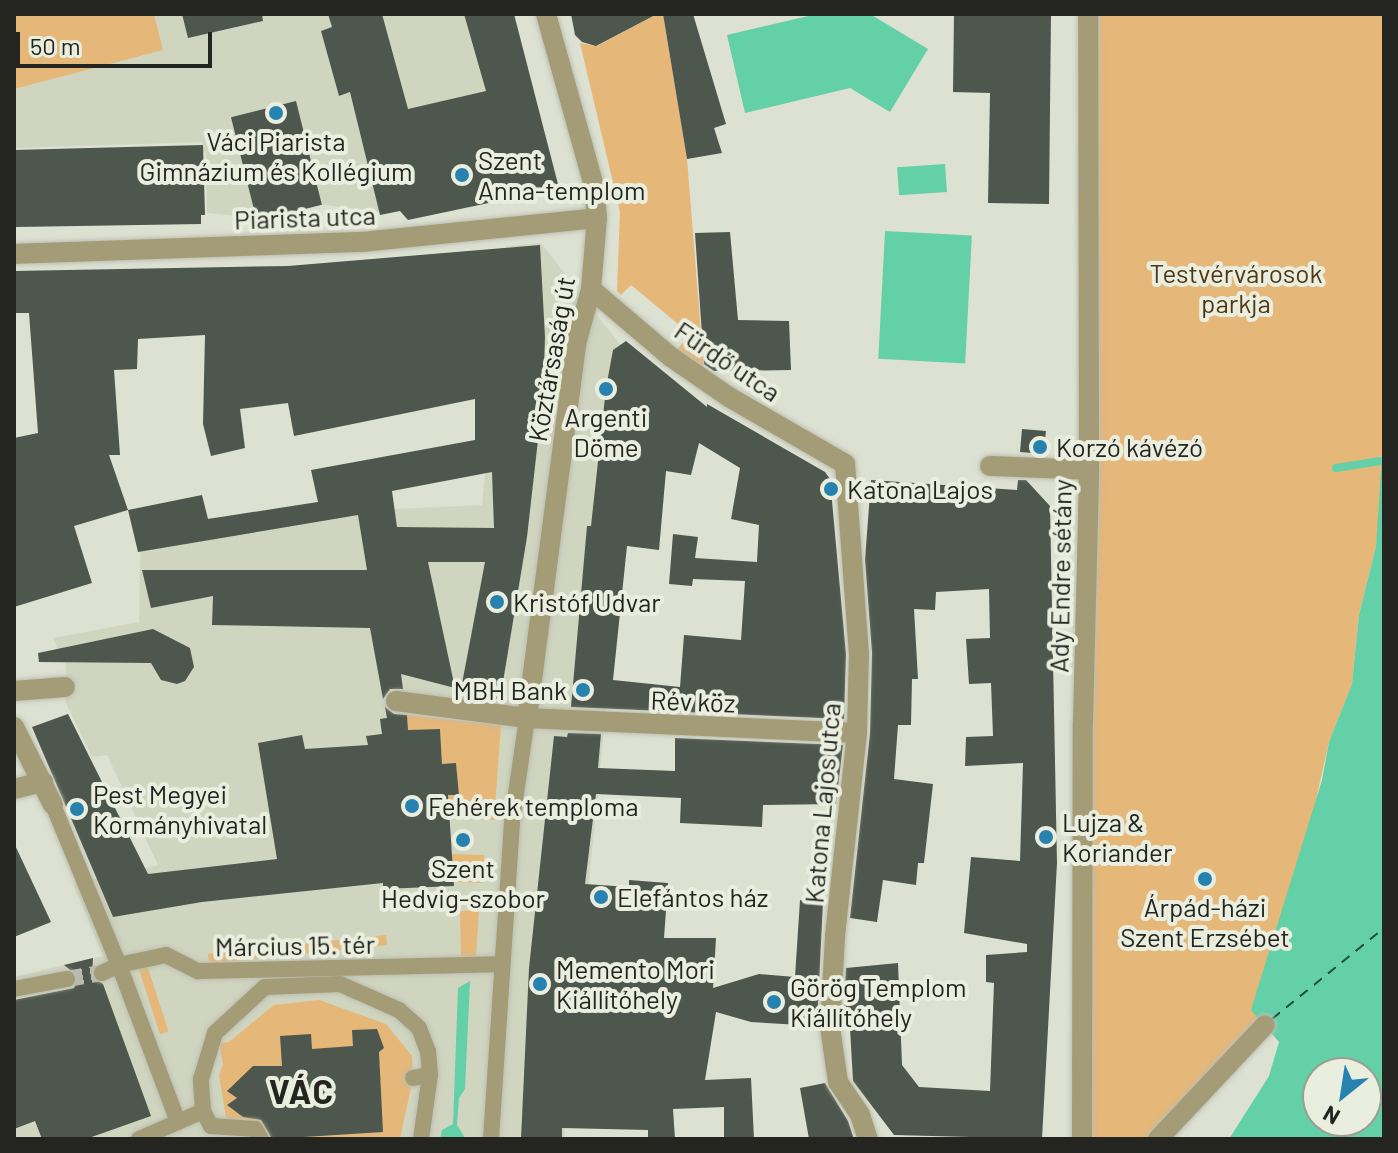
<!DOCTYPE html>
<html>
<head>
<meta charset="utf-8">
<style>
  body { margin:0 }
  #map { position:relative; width:1398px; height:1153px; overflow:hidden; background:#dde1d2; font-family:Barlow,sans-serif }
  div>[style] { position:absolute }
  .built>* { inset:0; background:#d0d5c0 }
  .green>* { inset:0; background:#e5b779; transform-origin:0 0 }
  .water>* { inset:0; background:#63d0a7; transform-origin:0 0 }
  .stream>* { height:8px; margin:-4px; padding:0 4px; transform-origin:4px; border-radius:4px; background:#63d0a7 }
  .ferry>* { height:2px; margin-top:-1px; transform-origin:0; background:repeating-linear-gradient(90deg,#1e4d3b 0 10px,transparent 0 18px) }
  .building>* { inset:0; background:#4e574d; transform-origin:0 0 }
  .pedestrian-tunnel>* { height:16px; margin-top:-8px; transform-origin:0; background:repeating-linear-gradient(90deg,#b8bbae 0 16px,transparent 0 24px) }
  .roads { filter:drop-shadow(0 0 2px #bcbfb2) drop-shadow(0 0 2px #bcbfb2) }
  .pedestrian>* { height:16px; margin:-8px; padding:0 8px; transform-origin:8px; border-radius:8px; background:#a49c76 }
  .minor>* { height:20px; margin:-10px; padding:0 10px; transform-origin:10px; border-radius:10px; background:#a49c76 }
  .dots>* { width:22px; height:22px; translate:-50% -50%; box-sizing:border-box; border:4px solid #eaeedf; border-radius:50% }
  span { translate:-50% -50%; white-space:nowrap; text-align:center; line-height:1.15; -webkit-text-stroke:8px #eaeedf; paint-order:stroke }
  .poi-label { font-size:26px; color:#242520 }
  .left { translate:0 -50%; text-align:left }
  .right { translate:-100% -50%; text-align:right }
  .street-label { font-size:26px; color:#242520 }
  .park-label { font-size:26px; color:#4f3715 }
  .district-label { font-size:34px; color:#242520; font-weight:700; letter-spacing:2px }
  .frame { position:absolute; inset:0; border:16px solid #242520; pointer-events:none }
  .north { position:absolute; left:1302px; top:1057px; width:80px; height:80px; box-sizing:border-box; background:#eaeedf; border:2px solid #9b9e93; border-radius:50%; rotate:210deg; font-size:22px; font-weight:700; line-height:32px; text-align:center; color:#242520 }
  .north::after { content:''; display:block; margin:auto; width:28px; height:36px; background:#2782b0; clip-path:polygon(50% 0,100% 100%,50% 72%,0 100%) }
  .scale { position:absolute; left:16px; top:32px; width:196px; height:36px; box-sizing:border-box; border:4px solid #242520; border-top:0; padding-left:10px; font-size:24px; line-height:28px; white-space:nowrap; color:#242520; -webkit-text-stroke:6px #eaeedf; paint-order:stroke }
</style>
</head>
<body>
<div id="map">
  <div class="built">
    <div style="clip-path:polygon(14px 14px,512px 14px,531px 84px,400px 208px,377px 212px,318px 204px,258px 218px,207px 213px,206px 153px,202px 152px,202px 142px,14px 148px)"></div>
    <div style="clip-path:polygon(541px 243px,639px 369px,564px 1139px,14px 1139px,14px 977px,103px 956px,74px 884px,158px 865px,107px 755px,92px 757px,66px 703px,66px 665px,53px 638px,139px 622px,141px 521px,482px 505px,507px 246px)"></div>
  </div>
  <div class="green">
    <div style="clip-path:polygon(14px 14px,154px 14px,163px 50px,14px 89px)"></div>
    <div style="clip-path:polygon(657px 14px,663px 14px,687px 159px,704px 371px,671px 357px,690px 334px,631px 285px,621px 295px,617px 291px,620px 212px,580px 43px,597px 46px)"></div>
    <div style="clip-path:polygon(1088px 14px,1384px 14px,1382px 496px,1376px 546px,1359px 615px,1352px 684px,1329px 742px,1265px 1025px,1158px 1139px,1082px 1139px)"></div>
    <div style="clip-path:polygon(407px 715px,501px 725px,494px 820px,449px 817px,448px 795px,459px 794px,456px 764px,442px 764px,440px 729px,408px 730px)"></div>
    <div style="left:484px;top:855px;width:28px;height:32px;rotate:92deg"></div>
    <div style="clip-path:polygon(479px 910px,476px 957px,461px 956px,460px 911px)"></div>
    <div style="left:386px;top:935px;width:10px;height:179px;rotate:84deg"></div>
    <div style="left:146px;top:962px;width:73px;height:9px;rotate:72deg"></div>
    <div style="clip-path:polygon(319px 1000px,386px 1024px,412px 1056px,413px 1078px,400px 1139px,265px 1139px,227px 1124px,219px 1075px,223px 1064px,219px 1043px,229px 1042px,274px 1005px)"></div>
  </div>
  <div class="water">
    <div style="clip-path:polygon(817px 14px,870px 14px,928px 49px,890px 112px,850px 88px,745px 113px,727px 35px)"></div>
    <div style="left:945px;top:164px;width:28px;height:48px;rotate:86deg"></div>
    <div style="left:885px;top:231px;width:87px;height:128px;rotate:3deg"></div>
    <div style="clip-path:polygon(evenodd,1384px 427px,1384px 1139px,1229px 1139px,1269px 1076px,1279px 1042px,1251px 1010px,1322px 780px,1329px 742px,1352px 684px,1359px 615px,1376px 546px,1384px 427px,1318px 1073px,1366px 1073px,1366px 1121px,1318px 1121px,1318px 1073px)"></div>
    <div style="clip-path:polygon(470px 981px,465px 1089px,459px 1098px,457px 1125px,465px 1138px,440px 1139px,442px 1130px,453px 1124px,458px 988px)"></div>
  </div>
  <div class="stream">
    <div style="left:1336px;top:468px;width:45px;rotate:-9deg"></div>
  </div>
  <div class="ferry">
    <div style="left:1272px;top:1019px;width:144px;rotate:-39.1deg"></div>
  </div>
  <div class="building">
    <div style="clip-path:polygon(182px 14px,262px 14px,263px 21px,188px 38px)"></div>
    <div style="clip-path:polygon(328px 14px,382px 14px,408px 109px,486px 91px,464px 14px,514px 14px,559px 188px,408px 220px,400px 211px,380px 215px,350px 92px,339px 96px,321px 31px,332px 27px)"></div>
    <div style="clip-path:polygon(571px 14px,657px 14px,596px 46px,582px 42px,575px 35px)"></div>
    <div style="clip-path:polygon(663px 14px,693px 14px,726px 124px,714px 128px,722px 153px,687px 159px)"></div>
    <div style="clip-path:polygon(954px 14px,1051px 14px,1049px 204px,988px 203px,990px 93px,953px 92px)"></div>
    <div style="left:296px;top:101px;width:107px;height:67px;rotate:76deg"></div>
    <div style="clip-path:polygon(203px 145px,205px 215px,201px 215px,201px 224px,16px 227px,14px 150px)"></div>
    <div style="clip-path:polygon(730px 232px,738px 320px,789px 321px,791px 370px,714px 371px,704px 364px,695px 233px)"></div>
    <div style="clip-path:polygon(evenodd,540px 245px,545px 337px,543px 396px,527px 537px,500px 700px,461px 689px,485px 562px,428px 562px,455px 688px,401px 674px,403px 689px,390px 689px,383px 699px,370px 628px,212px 625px,213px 596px,151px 608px,142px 570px,367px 570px,358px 515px,138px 552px,128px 510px,74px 526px,92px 583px,14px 607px,14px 438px,38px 433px,29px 313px,14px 313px,14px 271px,288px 266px,540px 245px,205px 335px,203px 424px,211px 456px,245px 448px,240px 409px,288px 403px,294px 436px,475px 399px,475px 440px,311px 470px,318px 502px,208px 519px,202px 495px,128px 510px,109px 455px,120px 455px,114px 370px,137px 369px,138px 339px,205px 335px,540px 245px,492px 472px,494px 528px,397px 527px,392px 491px,492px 472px)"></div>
    <div style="clip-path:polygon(evenodd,626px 341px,707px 407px,707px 404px,825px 472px,830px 479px,846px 654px,844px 719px,571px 707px,587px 526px,591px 526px,606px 388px,613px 350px,626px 341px,699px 443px,740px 468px,731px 519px,759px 525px,757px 562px,695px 558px,698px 537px,673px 534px,669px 584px,692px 586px,693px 579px,745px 581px,741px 640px,684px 635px,680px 687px,613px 680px,627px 546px,659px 550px,666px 471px,691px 475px,699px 443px)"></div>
    <div style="left:1022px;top:429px;width:24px;height:23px;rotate:5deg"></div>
    <div style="clip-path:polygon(871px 480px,1017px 490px,1018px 480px,1026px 480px,1050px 506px,1057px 863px,1042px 1139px,894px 1135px,853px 1081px,850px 1028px,843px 1026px,846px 968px,898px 963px,902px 1065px,919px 1087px,990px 1091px,994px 983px,986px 982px,986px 955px,1027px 952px,1027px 944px,964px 933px,971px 857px,1020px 861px,1023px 763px,965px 766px,966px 737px,993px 736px,991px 683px,969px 684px,966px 639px,990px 638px,989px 589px,936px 592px,935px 610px,914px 609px,918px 679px,912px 679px,911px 725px,898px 725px,894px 779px,933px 784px,924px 863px,918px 863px,916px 885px,883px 880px,877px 922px,850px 918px,870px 733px,872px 653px,865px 560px)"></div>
    <div style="clip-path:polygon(153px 629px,190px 648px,194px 667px,185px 681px,177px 684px,161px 680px,151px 663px,39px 662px,38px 653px)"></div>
    <div style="clip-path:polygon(385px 707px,394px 714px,407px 715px,408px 730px,440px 729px,442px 764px,456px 763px,459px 795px,448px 795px,454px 886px,383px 889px,383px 883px,202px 902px,113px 917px,32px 727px,68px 714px,148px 874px,277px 859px,258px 743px,302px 735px,305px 749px,368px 745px,366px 736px,382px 734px,380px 719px,387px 718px)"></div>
    <div style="clip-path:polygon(568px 733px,601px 734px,598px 768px,675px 771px,675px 738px,843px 745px,836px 804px,763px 805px,762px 827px,680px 823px,681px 798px,596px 794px,585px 884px,629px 887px,629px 880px,668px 883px,664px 938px,716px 938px,713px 988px,759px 974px,795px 977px,800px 900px,823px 902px,817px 1026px,751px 1022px,716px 1012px,705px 1080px,751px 1078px,754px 1139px,724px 1139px,724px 1107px,673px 1109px,675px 1139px,648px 1139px,648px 1130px,562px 1128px,562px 1139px,521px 1139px,529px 968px,554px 736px,567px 737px)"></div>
    <div style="clip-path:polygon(14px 843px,51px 922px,14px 937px)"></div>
    <div style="clip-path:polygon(93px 958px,92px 977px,103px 984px,151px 1116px,86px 1139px,42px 1139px,35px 1121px,14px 1129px,14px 1000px,74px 988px,78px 976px,64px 965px)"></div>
    <div style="clip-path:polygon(377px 1029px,384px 1048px,379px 1052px,383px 1132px,272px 1139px,261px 1120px,243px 1117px,227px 1105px,237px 1098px,227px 1091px,253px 1066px,282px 1066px,280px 1036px,311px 1034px,312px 1049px,353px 1046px,352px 1030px)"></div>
    <div style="clip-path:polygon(825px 1083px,848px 1121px,854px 1139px,809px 1139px,800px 1088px)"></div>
  </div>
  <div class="pedestrian-tunnel">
    <div style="left:67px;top:979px;width:36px;rotate:-10deg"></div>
  </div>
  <div class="roads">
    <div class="pedestrian">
      <div style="left:53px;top:805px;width:173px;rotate:67.6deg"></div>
      <div style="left:119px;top:965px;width:19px;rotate:155deg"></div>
      <div style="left:14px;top:989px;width:54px;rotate:-10.7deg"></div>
      <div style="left:413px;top:1078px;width:17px;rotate:-10deg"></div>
      <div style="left:178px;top:1122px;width:168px;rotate:-110.6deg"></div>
      <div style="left:119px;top:965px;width:48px;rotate:-12deg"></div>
      <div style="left:166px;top:955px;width:36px;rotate:27deg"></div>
      <div style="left:198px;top:971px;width:304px;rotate:-1.3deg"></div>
      <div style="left:139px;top:1139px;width:70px;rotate:-23.6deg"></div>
      <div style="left:261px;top:1139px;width:12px;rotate:-121deg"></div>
      <div style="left:255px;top:1129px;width:44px;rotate:-176.1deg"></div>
      <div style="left:211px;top:1126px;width:17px;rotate:-118deg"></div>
      <div style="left:203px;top:1111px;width:32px;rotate:-94deg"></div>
      <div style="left:201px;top:1079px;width:48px;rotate:-73.1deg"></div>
      <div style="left:215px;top:1033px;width:68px;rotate:-42.6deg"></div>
      <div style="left:265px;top:987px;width:75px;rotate:-2.3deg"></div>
      <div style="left:340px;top:984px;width:64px;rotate:23.8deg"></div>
      <div style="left:399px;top:1010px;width:27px;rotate:42deg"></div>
      <div style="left:419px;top:1028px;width:25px;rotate:69deg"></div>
      <div style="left:428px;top:1051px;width:24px;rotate:85deg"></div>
      <div style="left:430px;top:1075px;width:65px;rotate:98deg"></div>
      <div style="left:491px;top:1139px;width:319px;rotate:-86.2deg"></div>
      <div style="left:512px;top:821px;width:104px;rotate:-81.7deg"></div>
    </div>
    <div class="minor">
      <div style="left:14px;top:254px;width:348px;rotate:-2deg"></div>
      <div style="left:362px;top:242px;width:236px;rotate:-5.8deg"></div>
      <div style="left:591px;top:289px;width:105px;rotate:40.4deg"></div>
      <div style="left:671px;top:357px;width:70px;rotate:34.6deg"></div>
      <div style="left:729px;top:397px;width:134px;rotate:30deg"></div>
      <div style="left:845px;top:464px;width:191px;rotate:85.8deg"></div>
      <div style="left:859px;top:654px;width:79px;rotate:91.5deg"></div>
      <div style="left:857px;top:733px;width:205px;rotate:96.2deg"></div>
      <div style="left:835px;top:937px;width:90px;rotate:93.2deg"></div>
      <div style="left:830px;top:1027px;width:56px;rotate:81.7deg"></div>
      <div style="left:838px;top:1082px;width:40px;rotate:56deg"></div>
      <div style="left:860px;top:1115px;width:25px;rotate:72deg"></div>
      <div style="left:990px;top:466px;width:99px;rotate:2.3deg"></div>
      <div style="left:14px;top:691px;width:51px;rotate:-4.5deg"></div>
      <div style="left:396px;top:701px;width:132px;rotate:7.4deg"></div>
      <div style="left:527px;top:718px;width:330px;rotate:2.6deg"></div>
      <div style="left:527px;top:718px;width:377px;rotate:-82.5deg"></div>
      <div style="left:576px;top:344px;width:57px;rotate:-74.7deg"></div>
      <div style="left:591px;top:289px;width:71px;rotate:-85.2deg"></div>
      <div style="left:597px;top:218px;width:32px;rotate:-95deg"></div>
      <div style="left:594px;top:186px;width:179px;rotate:-105.6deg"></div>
      <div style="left:14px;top:727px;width:87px;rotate:63.4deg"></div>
      <div style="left:14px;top:789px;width:30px;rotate:-14deg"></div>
      <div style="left:1082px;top:1139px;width:417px;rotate:-89.9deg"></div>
      <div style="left:1083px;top:722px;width:252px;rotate:-88.6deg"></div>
      <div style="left:1089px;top:470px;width:456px;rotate:-90.1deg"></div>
      <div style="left:1158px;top:1139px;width:156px;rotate:-46.8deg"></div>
    </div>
  </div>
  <div class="dots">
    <div style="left:276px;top:113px;background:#2782b0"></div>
    <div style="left:462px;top:175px;background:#2782b0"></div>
    <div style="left:606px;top:389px;background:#2782b0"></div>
    <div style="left:1040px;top:447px;background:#2782b0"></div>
    <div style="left:831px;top:489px;background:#2782b0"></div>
    <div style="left:497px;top:602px;background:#2782b0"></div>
    <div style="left:583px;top:690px;background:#2782b0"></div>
    <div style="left:412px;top:806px;background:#2782b0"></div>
    <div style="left:77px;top:809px;background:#2782b0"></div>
    <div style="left:1046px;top:837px;background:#2782b0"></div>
    <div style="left:463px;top:840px;background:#2782b0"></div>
    <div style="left:1205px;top:879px;background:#2782b0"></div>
    <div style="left:601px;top:897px;background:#2782b0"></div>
    <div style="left:540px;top:984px;background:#2782b0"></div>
    <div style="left:774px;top:1002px;background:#2782b0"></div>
  </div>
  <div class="poi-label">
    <span style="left:276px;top:156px">Váci Piarista<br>Gimnázium és Kollégium</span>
    <span class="left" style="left:478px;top:175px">Szent<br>Anna-templom</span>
    <span style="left:606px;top:432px">Argenti<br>Döme</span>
    <span class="left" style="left:1056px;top:447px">Korzó kávézó</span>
    <span class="left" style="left:847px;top:489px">Katona Lajos</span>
    <span class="left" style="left:513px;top:602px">Kristóf Udvar</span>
    <span class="right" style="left:567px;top:690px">MBH Bank</span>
    <span class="left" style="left:93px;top:809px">Pest Megyei<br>Kormányhivatal</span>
    <span class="left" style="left:428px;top:806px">Fehérek temploma</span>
    <span class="left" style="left:1062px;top:837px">Lujza &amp;<br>Koriander</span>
    <span style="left:463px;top:883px">Szent<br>Hedvig-szobor</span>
    <span class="left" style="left:617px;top:897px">Elefántos ház</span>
    <span style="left:1205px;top:922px">Árpád-házi<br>Szent Erzsébet</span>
    <span class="left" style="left:556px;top:984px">Memento Mori<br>Kiállítóhely</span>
    <span class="left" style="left:790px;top:1002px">Görög Templom<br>Kiállítóhely</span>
  </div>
  <div class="street-label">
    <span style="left:305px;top:217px;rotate:-2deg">Piarista utca</span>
    <span style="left:551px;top:359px;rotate:-80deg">Köztársaság út</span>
    <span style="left:728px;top:361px;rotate:34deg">Fürdő utca</span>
    <span style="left:1060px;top:576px;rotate:-89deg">Ady Endre sétány</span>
    <span style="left:693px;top:701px;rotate:2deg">Rév köz</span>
    <span style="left:822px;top:803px;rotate:-85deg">Katona Lajos utca</span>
    <span style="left:295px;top:945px;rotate:-1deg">Március 15. tér</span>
  </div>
  <div class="park-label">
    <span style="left:1236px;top:288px">Testvérvárosok<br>parkja</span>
  </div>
  <div class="district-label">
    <span style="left:302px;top:1091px">VÁC</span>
  </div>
  <div class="frame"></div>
  <div class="north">N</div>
  <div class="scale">50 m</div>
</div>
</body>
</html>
